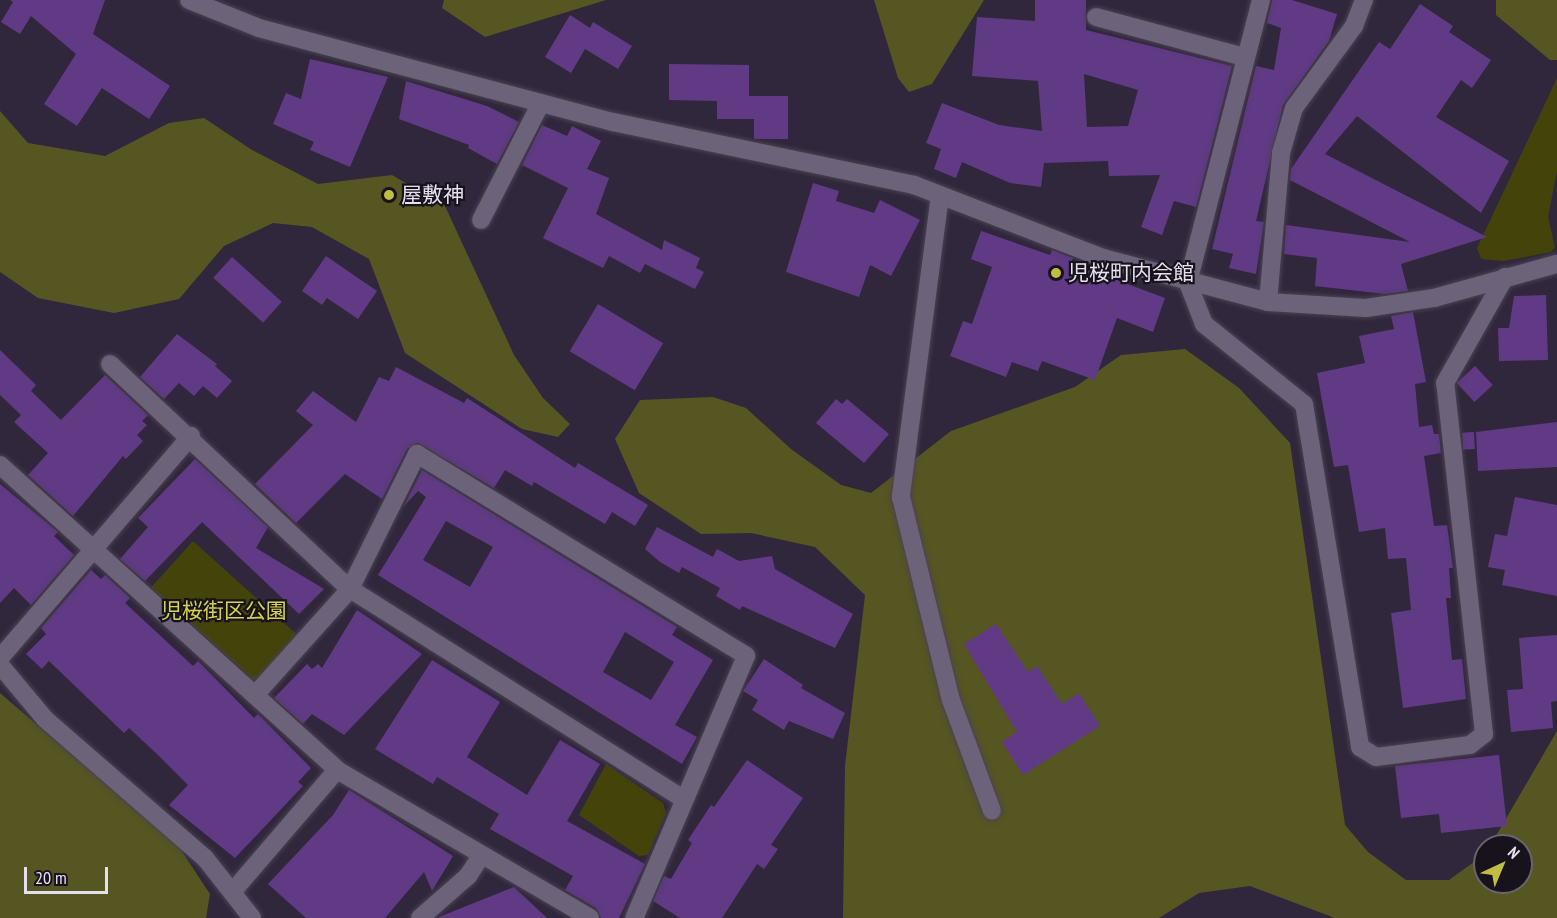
<!DOCTYPE html>
<html>
<head>
<meta charset="utf-8">
<style>
  body { margin:0 }
  #map { position:relative; width:1557px; height:918px; overflow:hidden; background:#31273c; font-family:"PT Sans Narrow","Noto Sans JP",sans-serif }
  div>[style] { position:absolute }
  .green>* { inset:0; background:#43430a; transform-origin:0 0 }
  .forest>* { inset:0; background:#565622 }
  .building>* { inset:0; background:#603a84; transform-origin:0 0 }
  .roads { filter:drop-shadow(0 0 2px #4a4253) drop-shadow(0 0 2px #4a4253) }
  .minor>* { height:18px; margin:-9px; padding:0 9px; transform-origin:9px; border-radius:9px; background:#6c6279 }
  .dots>* { width:16px; height:16px; translate:-50% -50%; box-sizing:border-box; border:3px solid #17121c; border-radius:50% }
  span { translate:-50% -50%; white-space:nowrap; text-align:center; line-height:1.15; -webkit-text-stroke:4.5px #17121c; paint-order:stroke }
  .poi-label { font-size:21px; color:#e6e0ee }
  .left { translate:0 -50%; text-align:left }
  .park-label { font-size:21px; color:#d3d34e }
  .north { position:absolute; left:1473px; top:834px; width:60px; height:60px; box-sizing:border-box; background:#17121c; border:2px solid #6a6470; border-radius:50%; rotate:44deg; font-size:16px; font-weight:700; line-height:24px; text-align:center; color:#e6e0ee }
  .north::after { content:''; display:block; margin:auto; width:21px; height:27px; background:#bfbe42; clip-path:polygon(50% 0,100% 100%,50% 72%,0 100%) }
  .scale { position:absolute; left:24px; top:867px; width:84px; height:27px; box-sizing:border-box; border:3px solid #e6e0ee; border-top:0; padding-left:8px; font-size:18px; line-height:21px; white-space:nowrap; color:#e6e0ee; -webkit-text-stroke:4px #17121c; paint-order:stroke }
</style>
</head>
<body>
<div id="map">
  <div class="green">
    <div style="clip-path:polygon(1557px 78px,1557px 171px,1548px 217px,1555px 247px,1551px 252px,1504px 261px,1481px 259px,1477px 248px)"></div>
    <div style="left:193px;top:541px;width:140px;height:63px;rotate:42deg"></div>
    <div style="clip-path:polygon(606px 764px,663px 803px,666px 813px,648px 855px,639px 856px,579px 815px)"></div>
  </div>
  <div class="forest">
    <div style="clip-path:polygon(444px 0,606px 0,485px 37px,442px 8px)"></div>
    <div style="clip-path:polygon(874px 0,984px 0,932px 84px,909px 92px,898px 78px)"></div>
    <div style="clip-path:polygon(1496px 0,1557px 0,1557px 60px,1550px 60px,1496px 15px)"></div>
    <div style="clip-path:polygon(0 111px,28px 143px,105px 156px,169px 123px,204px 118px,252px 150px,318px 184px,392px 175px,445px 206px,514px 355px,543px 398px,570px 424px,558px 437px,522px 429px,405px 353px,369px 259px,312px 227px,273px 223px,224px 246px,179px 299px,114px 313px,38px 298px,0 272px)"></div>
    <div style="clip-path:polygon(1185px 349px,1239px 388px,1290px 443px,1345px 825px,1368px 852px,1406px 880px,1449px 880px,1485px 854px,1485px 882px,1521px 882px,1521px 846px,1490px 846px,1557px 731px,1557px 918px,1335px 918px,1250px 886px,1199px 893px,1159px 918px,843px 918px,845px 766px,865px 595px,815px 547px,751px 533px,701px 534px,639px 493px,615px 439px,640px 400px,713px 397px,746px 408px,791px 449px,841px 485px,871px 493px,951px 431px,1075px 387px,1121px 355px)"></div>
    <div style="clip-path:polygon(0 693px,179px 847px,210px 894px,206px 918px,0 918px)"></div>
  </div>
  <div class="building">
    <div style="clip-path:polygon(10px 0,105px 0,93px 34px,170px 86px,149px 119px,102px 88px,77px 126px,44px 104px,76px 54px,31px 16px,20px 34px,1px 22px,13px 2px)"></div>
    <div style="clip-path:polygon(evenodd,1035px 0,1086px 0,1086px 30px,1232px 66px,1196px 207px,1174px 201px,1162px 235px,1141px 227px,1160px 175px,1109px 176px,1108px 161px,1044px 163px,1041px 187px,1010px 183px,962px 162px,956px 178px,934px 169px,941px 149px,926px 143px,942px 103px,999px 125px,1042px 131px,1038px 81px,972px 76px,977px 17px,1035px 21px,1035px 0,1084px 74px,1138px 90px,1128px 126px,1087px 127px,1084px 74px)"></div>
    <div style="clip-path:polygon(1272px 0,1292px 0,1337px 14px,1329px 41px,1283px 105px,1256px 221px,1264px 222px,1256px 274px,1229px 268px,1233px 254px,1212px 249px,1256px 66px,1274px 70px,1281px 28px,1267px 23px)"></div>
    <div style="clip-path:polygon(1420px 4px,1453px 26px,1449px 32px,1491px 60px,1472px 88px,1461px 80px,1436px 117px,1509px 161px,1481px 213px,1357px 116px,1325px 154px,1487px 237px,1401px 264px,1408px 291px,1385px 294px,1315px 286px,1317px 258px,1284px 254px,1286px 225px,1410px 242px,1290px 180px,1291px 169px,1379px 42px,1390px 49px)"></div>
    <div style="clip-path:polygon(570px 15px,590px 28px,593px 22px,632px 46px,618px 69px,585px 49px,571px 73px,545px 57px)"></div>
    <div style="clip-path:polygon(310px 59px,388px 77px,350px 167px,310px 150px,314px 142px,273px 124px,286px 93px,301px 99px)"></div>
    <div style="clip-path:polygon(669px 64px,749px 65px,749px 96px,788px 96px,788px 139px,754px 139px,754px 119px,717px 119px,717px 101px,669px 100px)"></div>
    <div style="clip-path:polygon(406px 81px,487px 106px,519px 122px,497px 164px,468px 148px,469px 145px,399px 119px)"></div>
    <div style="clip-path:polygon(542px 125px,567px 136px,572px 126px,601px 141px,587px 169px,609px 178px,596px 214px,662px 250px,664px 240px,700px 258px,696px 268px,704px 272px,695px 289px,645px 264px,640px 273px,609px 256px,603px 268px,543px 238px,568px 188px,522px 165px)"></div>
    <div style="clip-path:polygon(813px 183px,839px 191px,836px 201px,874px 213px,880px 200px,920px 220px,891px 276px,870px 265px,859px 297px,786px 272px)"></div>
    <div style="clip-path:polygon(981px 231px,1050px 255px,1052px 250px,1073px 258px,1071px 263px,1165px 298px,1153px 332px,1117px 318px,1095px 380px,1042px 361px,1038px 371px,1012px 362px,1006px 377px,950px 356px,963px 321px,972px 324px,992px 267px,971px 259px)"></div>
    <div style="clip-path:polygon(326px 256px,377px 291px,358px 319px,327px 298px,322px 305px,302px 291px)"></div>
    <div style="left:232px;top:257px;width:67px;height:28px;rotate:42deg"></div>
    <div style="clip-path:polygon(1546px 295px,1548px 360px,1499px 361px,1498px 328px,1509px 328px,1514px 296px)"></div>
    <div style="left:598px;top:304px;width:76px;height:55px;rotate:31deg"></div>
    <div style="clip-path:polygon(1413px 312px,1426px 382px,1415px 384px,1419px 427px,1432px 425px,1434px 434px,1439px 434px,1441px 453px,1424px 456px,1434px 526px,1447px 525px,1453px 568px,1449px 568px,1451px 598px,1446px 598px,1452px 660px,1462px 659px,1466px 699px,1403px 708px,1391px 613px,1411px 610px,1406px 558px,1388px 559px,1385px 528px,1359px 532px,1348px 465px,1334px 467px,1317px 373px,1365px 363px,1359px 336px,1394px 329px,1391px 316px)"></div>
    <div style="clip-path:polygon(177px 334px,217px 364px,215px 366px,232px 381px,217px 398px,203px 386px,194px 396px,179px 383px,164px 399px,140px 377px)"></div>
    <div style="clip-path:polygon(0 350px,36px 385px,31px 391px,61px 420px,105px 375px,148px 415px,142px 421px,147px 425px,137px 435px,143px 441px,126px 459px,123px 456px,73px 516px,28px 475px,48px 453px,14px 422px,21px 415px,0 395px)"></div>
    <div style="left:1475px;top:366px;width:26px;height:25px;rotate:47deg"></div>
    <div style="clip-path:polygon(396px 367px,464px 403px,467px 398px,575px 468px,578px 463px,648px 505px,635px 526px,612px 512px,605px 524px,534px 482px,532px 486px,505px 470px,494px 488px,418px 443px,407px 449px,382px 499px,345px 474px,296px 523px,255px 484px,313px 425px,296px 411px,313px 391px,356px 422px,379px 377px,389px 381px)"></div>
    <div style="clip-path:polygon(836px 399px,842px 404px,847px 399px,889px 434px,864px 463px,816px 423px)"></div>
    <div style="clip-path:polygon(1557px 422px,1557px 467px,1478px 471px,1476px 432px)"></div>
    <div style="left:1474px;top:432px;width:17px;height:12px;rotate:87deg"></div>
    <div style="clip-path:polygon(195px 459px,268px 527px,256px 548px,324px 589px,299px 614px,202px 522px,145px 581px,120px 559px,148px 527px,138px 518px)"></div>
    <div style="clip-path:polygon(evenodd,422px 470px,677px 627px,672px 635px,713px 660px,675px 725px,697px 737px,682px 764px,378px 575px,426px 497px,418px 491px,404px 506px,422px 470px,446px 521px,493px 547px,470px 587px,423px 560px,446px 521px,422px 470px,625px 632px,674px 662px,651px 700px,603px 672px,625px 632px)"></div>
    <div style="clip-path:polygon(0 484px,58px 532px,54px 536px,74px 555px,31px 605px,14px 588px,0 603px)"></div>
    <div style="clip-path:polygon(1515px 497px,1557px 505px,1557px 596px,1502px 585px,1505px 570px,1488px 567px,1495px 534px,1507px 536px)"></div>
    <div style="clip-path:polygon(657px 527px,713px 557px,717px 549px,739px 561px,772px 556px,775px 569px,853px 614px,835px 648px,742px 606px,740px 610px,716px 596px,720px 588px,682px 567px,679px 573px,660px 562px,645px 549px)"></div>
    <div style="clip-path:polygon(91px 570px,101px 579px,105px 575px,130px 598px,125px 603px,193px 666px,198px 661px,254px 718px,258px 714px,311px 768px,298px 782px,303px 786px,235px 858px,169px 805px,188px 785px,158px 755px,129px 728px,124px 733px,49px 661px,42px 669px,26px 654px,46px 634px,41px 628px)"></div>
    <div style="clip-path:polygon(357px 610px,422px 654px,344px 735px,312px 714px,303px 724px,274px 698px,307px 664px,312px 669px,318px 664px,322px 668px)"></div>
    <div style="clip-path:polygon(996px 624px,1028px 672px,1037px 666px,1062px 704px,1079px 693px,1100px 726px,1023px 775px,1002px 742px,1017px 732px,964px 644px)"></div>
    <div style="clip-path:polygon(1557px 635px,1557px 701px,1551px 702px,1553px 728px,1511px 732px,1507px 690px,1523px 689px,1519px 638px)"></div>
    <div style="clip-path:polygon(764px 659px,803px 685px,801px 688px,845px 713px,833px 739px,789px 721px,784px 730px,752px 710px,758px 700px,743px 691px)"></div>
    <div style="clip-path:polygon(432px 660px,500px 702px,467px 757px,527px 795px,560px 740px,600px 764px,567px 821px,645px 864px,619px 918px,601px 918px,596px 908px,565px 890px,573px 876px,490px 829px,499px 814px,437px 777px,433px 784px,375px 749px)"></div>
    <div style="clip-path:polygon(1499px 755px,1507px 826px,1441px 833px,1439px 814px,1401px 818px,1395px 766px)"></div>
    <div style="clip-path:polygon(747px 760px,803px 798px,771px 845px,778px 849px,764px 869px,757px 864px,722px 918px,680px 918px,653px 901px,664px 876px,671px 879px,692px 843px,688px 840px,711px 805px,714px 807px)"></div>
    <div style="clip-path:polygon(349px 790px,453px 856px,432px 891px,424px 872px,385px 918px,306px 918px,268px 884px,333px 815px)"></div>
    <div style="clip-path:polygon(514px 887px,547px 918px,439px 918px,439px 917px)"></div>
  </div>
  <div class="roads">
    <div class="minor">
      <div style="left:189px;top:0;width:75px;rotate:21.8deg"></div>
      <div style="left:259px;top:28px;width:366px;rotate:14.9deg"></div>
      <div style="left:613px;top:122px;width:308px;rotate:11.8deg"></div>
      <div style="left:914px;top:185px;width:203px;rotate:21.1deg"></div>
      <div style="left:1103px;top:258px;width:171px;rotate:14.9deg"></div>
      <div style="left:1268px;top:302px;width:98px;rotate:3.5deg"></div>
      <div style="left:1366px;top:308px;width:69px;rotate:-8.4deg"></div>
      <div style="left:1434px;top:298px;width:128px;rotate:-15.5deg"></div>
      <div style="left:1261px;top:0;width:292px;rotate:104.5deg"></div>
      <div style="left:1188px;top:283px;width:44px;rotate:68.7deg"></div>
      <div style="left:1204px;top:324px;width:128px;rotate:38.7deg"></div>
      <div style="left:1304px;top:404px;width:348px;rotate:80.7deg"></div>
      <div style="left:1360px;top:747px;width:19px;rotate:32deg"></div>
      <div style="left:1376px;top:757px;width:95px;rotate:-7.3deg"></div>
      <div style="left:1470px;top:745px;width:18px;rotate:-38deg"></div>
      <div style="left:1484px;top:734px;width:353px;rotate:-96.3deg"></div>
      <div style="left:1445px;top:383px;width:122px;rotate:-60.5deg"></div>
      <div style="left:1096px;top:17px;width:153px;rotate:15.1deg"></div>
      <div style="left:940px;top:195px;width:305px;rotate:97.4deg"></div>
      <div style="left:901px;top:497px;width:209px;rotate:76.2deg"></div>
      <div style="left:951px;top:700px;width:118px;rotate:69.7deg"></div>
      <div style="left:481px;top:220px;width:131px;rotate:-62.9deg"></div>
      <div style="left:1268px;top:302px;width:150px;rotate:-85deg"></div>
      <div style="left:1281px;top:153px;width:47px;rotate:-73.9deg"></div>
      <div style="left:1294px;top:108px;width:102px;rotate:-53.8deg"></div>
      <div style="left:1354px;top:26px;width:28px;rotate:-69deg"></div>
      <div style="left:110px;top:364px;width:329px;rotate:43.2deg"></div>
      <div style="left:350px;top:589px;width:394px;rotate:32.2deg"></div>
      <div style="left:0;top:465px;width:455px;rotate:42.1deg"></div>
      <div style="left:337px;top:770px;width:293px;rotate:30.3deg"></div>
      <div style="left:0;top:658px;width:293px;rotate:-49.3deg"></div>
      <div style="left:0;top:665px;width:70px;rotate:50.2deg"></div>
      <div style="left:45px;top:719px;width:212px;rotate:41deg"></div>
      <div style="left:205px;top:858px;width:76px;rotate:51.9deg"></div>
      <div style="left:255px;top:695px;width:142px;rotate:-48.1deg"></div>
      <div style="left:350px;top:589px;width:151px;rotate:-63.6deg"></div>
      <div style="left:417px;top:454px;width:386px;rotate:31.5deg"></div>
      <div style="left:746px;top:656px;width:285px;rotate:113.1deg"></div>
      <div style="left:234px;top:890px;width:158px;rotate:-49.4deg"></div>
      <div style="left:420px;top:918px;width:64px;rotate:-41.2deg"></div>
      <div style="left:468px;top:876px;width:24px;rotate:-57deg"></div>
    </div>
  </div>
  <div class="dots">
    <div style="left:389px;top:195px;background:#bfbe42"></div>
    <div style="left:1056px;top:273px;background:#bfbe42"></div>
  </div>
  <div class="poi-label">
    <span class="left" style="left:401px;top:195px">屋敷神</span>
    <span class="left" style="left:1068px;top:273px">児桜町内会館</span>
  </div>
  <div class="park-label">
    <span style="left:224px;top:611px">児桜街区公園</span>
  </div>
  <div class="north">N</div>
  <div class="scale">20 m</div>
</div>
</body>
</html>
